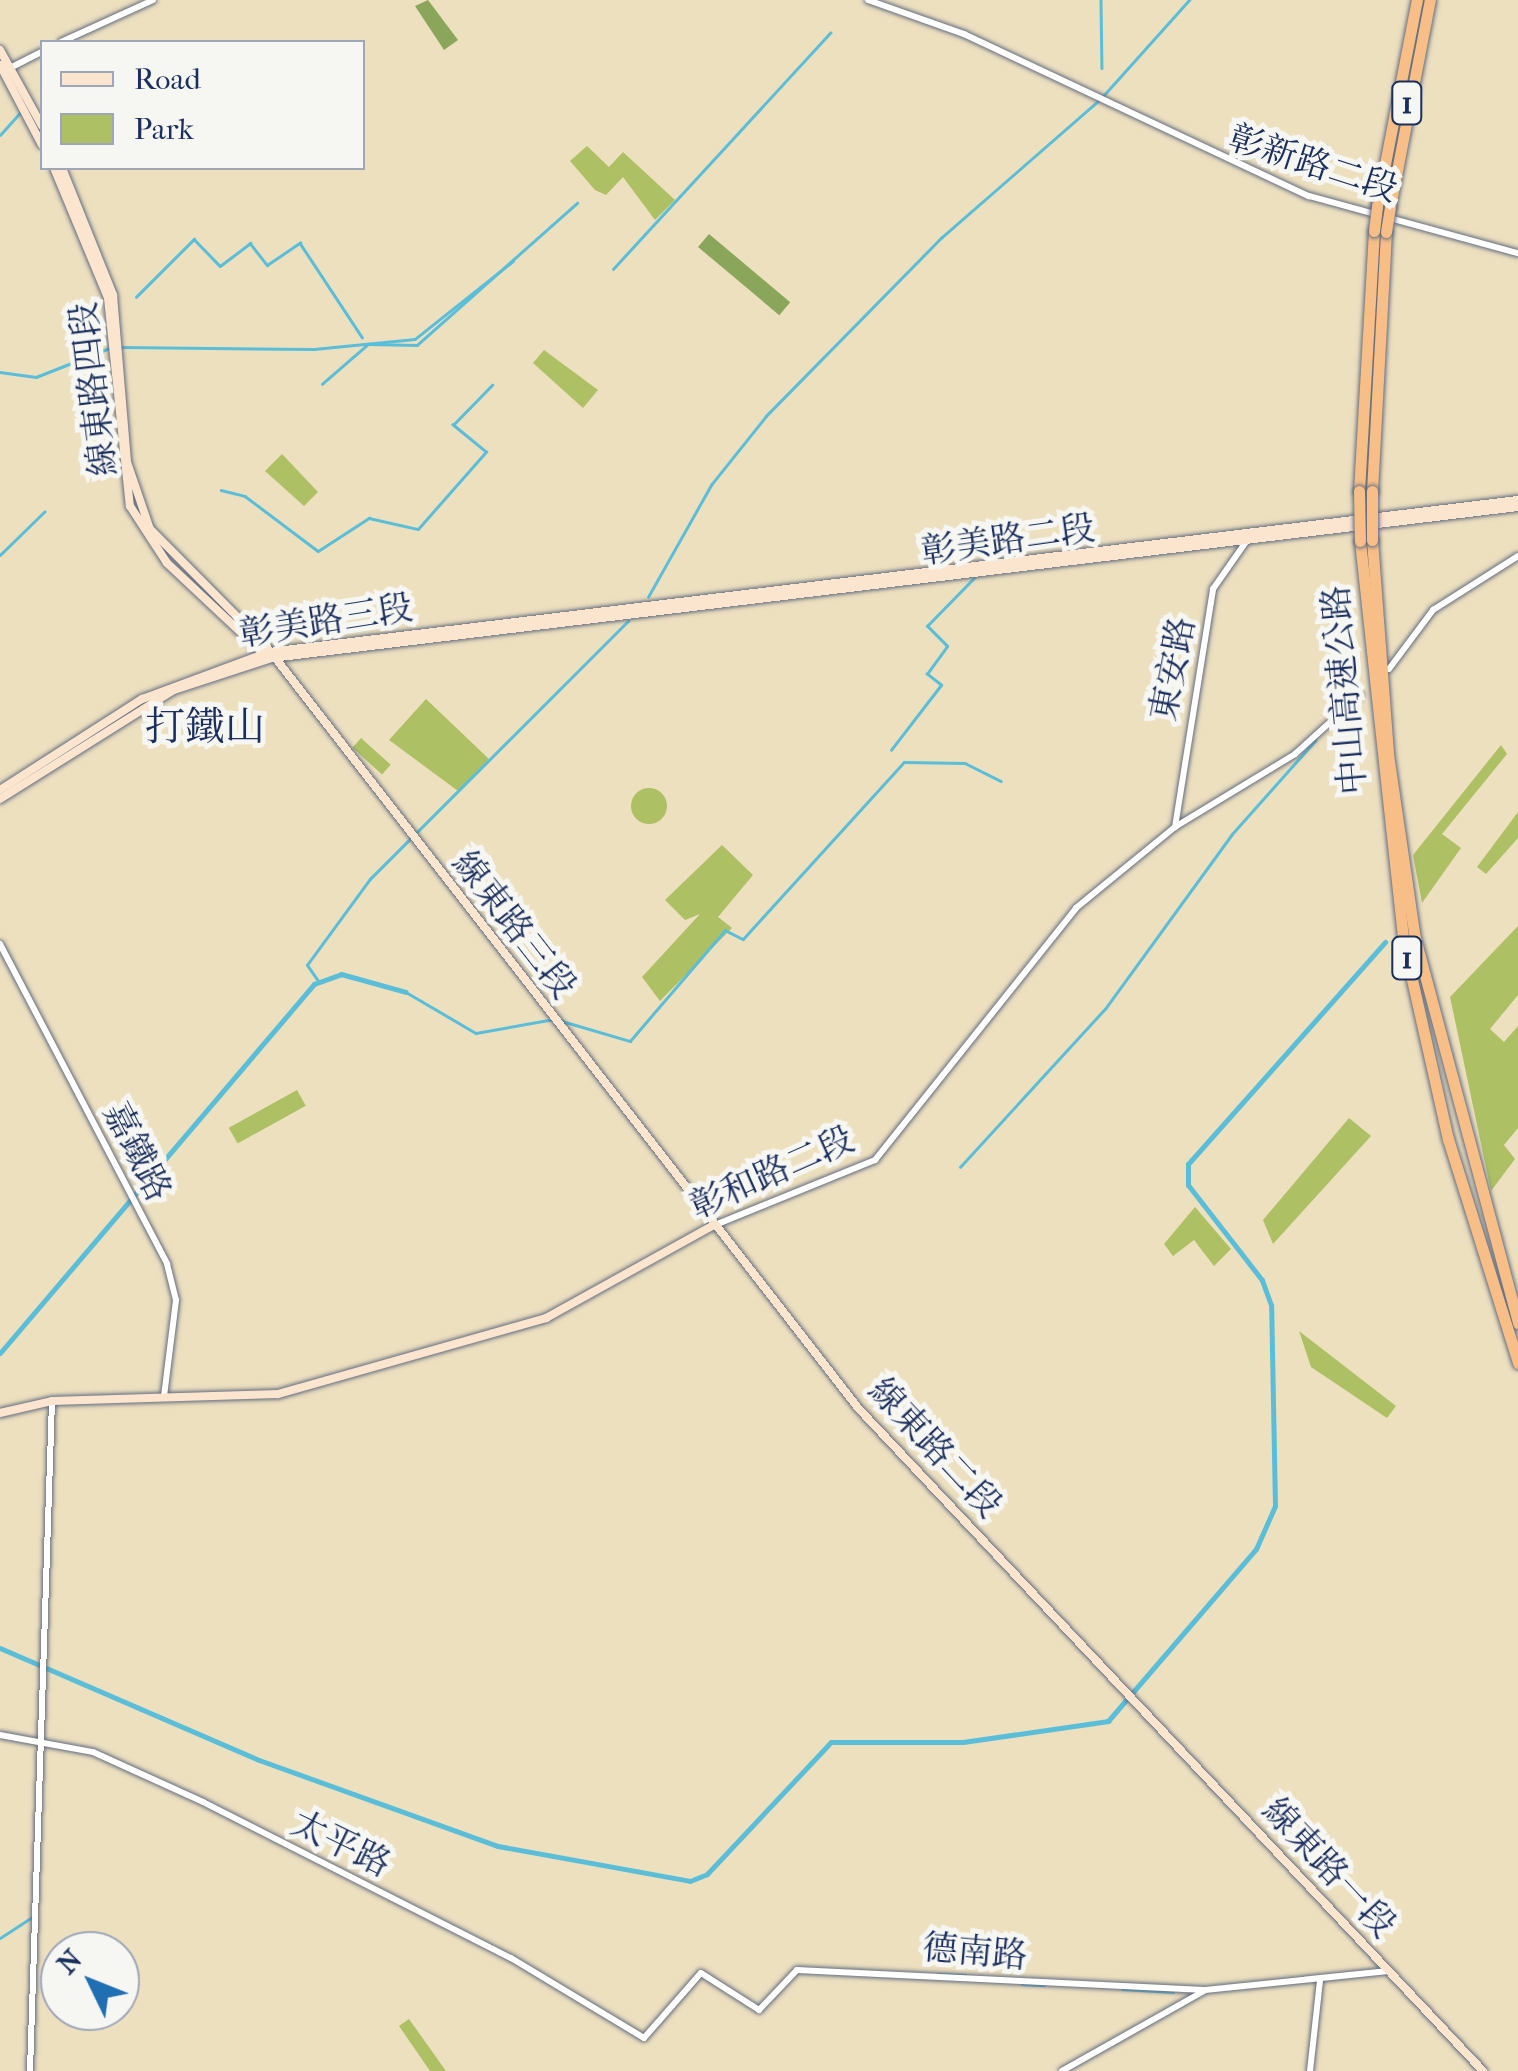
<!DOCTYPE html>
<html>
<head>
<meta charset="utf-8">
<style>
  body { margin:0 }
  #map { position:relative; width:1518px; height:2071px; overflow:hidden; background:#ede0bf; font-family:"IM FELL French Canon","Noto Serif TC",serif }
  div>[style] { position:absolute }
  .green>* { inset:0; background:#adc064; transform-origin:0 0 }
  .round { border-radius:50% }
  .forest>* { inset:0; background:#8aa65a; transform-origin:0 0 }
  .stream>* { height:2.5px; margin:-1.25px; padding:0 1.25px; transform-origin:1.25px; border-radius:1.25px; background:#5abed9 }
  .canal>* { height:5px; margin:-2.5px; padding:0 2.5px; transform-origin:2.5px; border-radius:2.5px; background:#5abed9 }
  .roads { filter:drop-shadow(0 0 2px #646d80) drop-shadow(0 0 2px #646d80) }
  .tertiary>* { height:6px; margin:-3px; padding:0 3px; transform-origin:3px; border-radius:3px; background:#fff }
  .secondary>* { height:8px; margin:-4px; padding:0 4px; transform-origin:4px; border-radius:4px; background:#fce5cf }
  .motorway>* { height:11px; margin:-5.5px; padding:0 5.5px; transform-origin:5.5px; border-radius:5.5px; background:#f7be87 }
  .bridges { filter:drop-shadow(0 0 2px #646d80) drop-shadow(0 0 2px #646d80) }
  .motorway-bridge>* { height:11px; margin:-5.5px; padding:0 5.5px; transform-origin:5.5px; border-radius:5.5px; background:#f7be87 }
  span { translate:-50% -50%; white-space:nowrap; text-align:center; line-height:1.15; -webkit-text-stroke:10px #f6f6f2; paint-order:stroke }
  .shield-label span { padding:2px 8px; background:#f6f6f2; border:2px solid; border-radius:8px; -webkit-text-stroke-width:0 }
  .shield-label { font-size:32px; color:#1b2f5e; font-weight:700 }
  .street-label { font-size:35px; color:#1b2f5e }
  .quarter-label { font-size:40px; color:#1b2f5e }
  .legend { position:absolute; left:40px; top:40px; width:325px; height:130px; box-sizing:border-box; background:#f6f6f2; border:2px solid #9ea6b7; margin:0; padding:12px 18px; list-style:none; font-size:30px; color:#1b2f5e }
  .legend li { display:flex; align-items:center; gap:20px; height:50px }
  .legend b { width:50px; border:2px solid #9ea6b7 }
  .north { position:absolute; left:40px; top:1931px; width:100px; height:100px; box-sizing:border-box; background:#f6f6f2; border:2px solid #9ea6b7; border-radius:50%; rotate:313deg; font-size:28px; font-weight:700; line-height:40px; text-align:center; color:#1b2f5e }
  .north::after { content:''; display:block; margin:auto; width:35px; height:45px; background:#1f6fb2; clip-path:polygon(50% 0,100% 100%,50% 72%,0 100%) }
</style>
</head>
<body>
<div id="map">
  <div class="green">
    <div style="clip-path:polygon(587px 146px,609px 167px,623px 152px,675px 200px,655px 220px,623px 177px,606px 195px,595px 190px,570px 161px)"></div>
    <div style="clip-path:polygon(544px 350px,598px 390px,583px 408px,533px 363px)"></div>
    <div style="clip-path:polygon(282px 454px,318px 492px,304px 506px,265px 471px)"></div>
    <div style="clip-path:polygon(426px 699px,489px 759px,458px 791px,389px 740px)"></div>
    <div style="left:361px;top:738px;width:40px;height:13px;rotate:42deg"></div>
    <div style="clip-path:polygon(1501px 745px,1507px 754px,1442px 834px,1461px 848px,1422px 903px,1413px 855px)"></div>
    <div class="round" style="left:631px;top:788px;width:36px;height:36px"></div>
    <div style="clip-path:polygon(1518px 812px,1518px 838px,1486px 874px,1477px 867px)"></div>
    <div style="clip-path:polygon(722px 845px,753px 875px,718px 917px,732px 928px,660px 1001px,642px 977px,700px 914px,685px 920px,665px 900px)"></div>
    <div style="clip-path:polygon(1518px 926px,1518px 995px,1490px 1029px,1504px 1042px,1518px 1026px,1518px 1128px,1504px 1145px,1515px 1159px,1491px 1191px,1450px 997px)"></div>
    <div style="left:297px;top:1090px;width:18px;height:78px;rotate:61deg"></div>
    <div style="clip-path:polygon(1349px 1118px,1371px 1136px,1273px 1244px,1263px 1220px)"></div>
    <div style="clip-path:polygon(1195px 1207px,1231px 1249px,1214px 1266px,1194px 1240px,1173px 1256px,1164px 1244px)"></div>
    <div style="clip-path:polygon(1299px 1331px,1396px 1406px,1387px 1418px,1311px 1367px)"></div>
    <div style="clip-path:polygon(409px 2019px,446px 2071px,430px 2071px,399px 2026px)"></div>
  </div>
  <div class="forest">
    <div style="clip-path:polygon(428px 0,458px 40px,444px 50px,415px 6px)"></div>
    <div style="left:709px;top:234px;width:106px;height:17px;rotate:40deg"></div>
  </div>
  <div class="stream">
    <div style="left:1101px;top:0;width:68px;rotate:89.2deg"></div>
    <div style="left:1103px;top:96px;width:129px;rotate:-48.1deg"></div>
    <div style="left:0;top:135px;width:30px;rotate:-48deg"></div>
    <div style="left:613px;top:269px;width:321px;rotate:-47.4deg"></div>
    <div style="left:136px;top:297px;width:82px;rotate:-45deg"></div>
    <div style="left:194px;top:239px;width:37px;rotate:46deg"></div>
    <div style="left:220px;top:266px;width:38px;rotate:-37deg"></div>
    <div style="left:250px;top:243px;width:28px;rotate:52deg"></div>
    <div style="left:267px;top:265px;width:40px;rotate:-34deg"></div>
    <div style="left:300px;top:243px;width:113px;rotate:56.6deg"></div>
    <div style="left:120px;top:347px;width:194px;rotate:0.6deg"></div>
    <div style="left:314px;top:349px;width:101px;rotate:-5.7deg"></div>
    <div style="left:415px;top:339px;width:125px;rotate:-38.5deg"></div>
    <div style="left:0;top:372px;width:36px;rotate:8deg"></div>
    <div style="left:36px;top:377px;width:82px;rotate:-21.5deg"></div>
    <div style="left:322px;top:384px;width:61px;rotate:-41deg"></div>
    <div style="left:368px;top:344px;width:49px;rotate:1.2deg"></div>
    <div style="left:417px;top:345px;width:214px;rotate:-41.6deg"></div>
    <div style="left:221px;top:490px;width:25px;rotate:14deg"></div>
    <div style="left:245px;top:496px;width:91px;rotate:37deg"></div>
    <div style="left:318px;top:551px;width:61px;rotate:-32.9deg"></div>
    <div style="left:369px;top:518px;width:50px;rotate:12.7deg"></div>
    <div style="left:418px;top:529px;width:103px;rotate:-48.6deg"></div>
    <div style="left:486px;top:452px;width:43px;rotate:-140.7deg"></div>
    <div style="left:453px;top:425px;width:56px;rotate:-45.7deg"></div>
    <div style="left:978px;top:527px;width:30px;rotate:49deg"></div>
    <div style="left:998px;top:550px;width:13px;rotate:122deg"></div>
    <div style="left:0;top:555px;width:62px;rotate:-44.3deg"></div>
    <div style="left:648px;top:597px;width:129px;rotate:-60.6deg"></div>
    <div style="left:711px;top:485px;width:88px;rotate:-51.4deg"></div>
    <div style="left:766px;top:416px;width:250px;rotate:-45.5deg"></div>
    <div style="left:941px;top:238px;width:208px;rotate:-41.1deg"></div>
    <div style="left:891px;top:750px;width:82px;rotate:-52.4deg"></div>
    <div style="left:941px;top:685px;width:18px;rotate:-142deg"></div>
    <div style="left:927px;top:674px;width:34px;rotate:-54deg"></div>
    <div style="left:947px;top:646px;width:28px;rotate:-135deg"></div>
    <div style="left:927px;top:626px;width:69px;rotate:-45.6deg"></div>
    <div style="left:318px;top:981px;width:19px;rotate:-125deg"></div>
    <div style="left:307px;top:965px;width:107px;rotate:-53.8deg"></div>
    <div style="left:370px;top:879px;width:365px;rotate:-45deg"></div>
    <div style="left:406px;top:992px;width:81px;rotate:30.4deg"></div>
    <div style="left:476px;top:1033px;width:79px;rotate:-10.2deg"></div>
    <div style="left:562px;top:1021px;width:71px;rotate:16.4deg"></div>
    <div style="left:630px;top:1041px;width:146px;rotate:-49.4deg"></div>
    <div style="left:725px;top:930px;width:20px;rotate:27deg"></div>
    <div style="left:743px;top:939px;width:239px;rotate:-47.7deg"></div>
    <div style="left:904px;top:762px;width:61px;rotate:0.9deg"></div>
    <div style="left:965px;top:763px;width:40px;rotate:26.6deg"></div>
    <div style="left:960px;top:1167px;width:214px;rotate:-47.5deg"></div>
    <div style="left:1105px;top:1009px;width:216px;rotate:-54deg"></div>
    <div style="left:1232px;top:834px;width:125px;rotate:-48.3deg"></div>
    <div style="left:0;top:1938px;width:37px;rotate:-33deg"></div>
    <div style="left:938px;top:1974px;width:27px;rotate:2deg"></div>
    <div style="left:1022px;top:1984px;width:22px;rotate:3deg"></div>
    <div style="left:1122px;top:1989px;width:51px;rotate:3.4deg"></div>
  </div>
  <div class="canal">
    <div style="left:0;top:1353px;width:485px;rotate:-49.6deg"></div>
    <div style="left:314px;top:984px;width:29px;rotate:-20deg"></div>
    <div style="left:341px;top:974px;width:67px;rotate:15.5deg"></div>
    <div style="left:0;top:1648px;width:282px;rotate:23.4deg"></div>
    <div style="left:259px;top:1760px;width:254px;rotate:19.8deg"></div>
    <div style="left:498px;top:1846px;width:195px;rotate:10.3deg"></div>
    <div style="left:690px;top:1881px;width:18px;rotate:-22deg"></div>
    <div style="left:707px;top:1874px;width:181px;rotate:-46.8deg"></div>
    <div style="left:831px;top:1742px;width:132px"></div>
    <div style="left:963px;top:1742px;width:147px;rotate:-8.2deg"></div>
    <div style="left:1108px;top:1721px;width:227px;rotate:-49.3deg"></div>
    <div style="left:1256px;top:1549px;width:47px;rotate:-66.2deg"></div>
    <div style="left:1275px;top:1506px;width:201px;rotate:-91.1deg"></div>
    <div style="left:1271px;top:1305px;width:27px;rotate:-110deg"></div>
    <div style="left:1262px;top:1280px;width:120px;rotate:-127.9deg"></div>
    <div style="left:1188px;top:1185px;width:21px;rotate:-90deg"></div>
    <div style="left:1188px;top:1164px;width:297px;rotate:-48.4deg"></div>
  </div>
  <div class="roads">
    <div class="tertiary">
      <div style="left:868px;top:0;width:102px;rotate:19.5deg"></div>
      <div style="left:964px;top:34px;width:381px;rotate:25.2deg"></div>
      <div style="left:1309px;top:196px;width:217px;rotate:15.3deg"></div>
      <div style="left:61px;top:42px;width:101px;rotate:-24.5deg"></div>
      <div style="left:8px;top:69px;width:38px;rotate:-27deg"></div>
      <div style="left:1389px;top:669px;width:74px;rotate:-53.3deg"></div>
      <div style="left:1433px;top:610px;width:101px;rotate:-32.4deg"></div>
      <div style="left:1175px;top:827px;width:241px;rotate:-80.9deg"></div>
      <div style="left:1213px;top:589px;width:61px;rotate:-55deg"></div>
      <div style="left:0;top:944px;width:361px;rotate:62.4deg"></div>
      <div style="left:167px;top:1264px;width:37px;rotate:76deg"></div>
      <div style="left:176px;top:1300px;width:98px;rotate:97.1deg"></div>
      <div style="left:715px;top:1225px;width:173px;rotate:-22.1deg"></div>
      <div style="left:875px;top:1160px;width:322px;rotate:-51.4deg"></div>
      <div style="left:1076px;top:908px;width:128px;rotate:-39.3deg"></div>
      <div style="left:1175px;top:827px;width:140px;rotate:-31.3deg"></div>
      <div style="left:1295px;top:754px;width:88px;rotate:-42.2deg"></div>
      <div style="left:0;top:1735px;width:95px;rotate:10.4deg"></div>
      <div style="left:93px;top:1752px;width:121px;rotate:24.4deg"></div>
      <div style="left:203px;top:1802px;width:345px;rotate:26.9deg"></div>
      <div style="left:511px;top:1958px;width:155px;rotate:31deg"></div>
      <div style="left:644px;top:2038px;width:86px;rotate:-48.8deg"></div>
      <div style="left:701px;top:1973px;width:69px;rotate:32.5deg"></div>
      <div style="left:759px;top:2010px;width:55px;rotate:-46.5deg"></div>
      <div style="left:797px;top:1970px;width:408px;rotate:2.8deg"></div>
      <div style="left:1205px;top:1990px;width:184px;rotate:-5.9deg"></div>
      <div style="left:30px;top:2071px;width:670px;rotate:-88.12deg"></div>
      <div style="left:1062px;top:2071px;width:163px;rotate:-29.4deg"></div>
      <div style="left:1310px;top:2071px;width:91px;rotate:-83.7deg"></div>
    </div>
    <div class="secondary">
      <div style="left:0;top:50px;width:87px;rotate:61.1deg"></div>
      <div style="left:0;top:65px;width:90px;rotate:62.3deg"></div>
      <div style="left:54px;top:168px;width:141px;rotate:67.4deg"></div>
      <div style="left:108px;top:298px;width:209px;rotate:84deg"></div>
      <div style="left:130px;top:506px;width:68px;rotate:57deg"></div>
      <div style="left:167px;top:563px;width:133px;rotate:43.2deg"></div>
      <div style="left:62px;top:168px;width:137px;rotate:68.1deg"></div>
      <div style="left:113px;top:295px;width:168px;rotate:85.2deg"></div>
      <div style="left:127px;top:462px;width:71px;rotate:71.1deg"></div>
      <div style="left:150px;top:529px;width:165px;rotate:45.2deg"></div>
      <div style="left:266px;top:646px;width:966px;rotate:52.15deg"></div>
      <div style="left:859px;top:1409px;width:910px;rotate:46.69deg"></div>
      <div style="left:0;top:790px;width:169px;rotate:-32.7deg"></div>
      <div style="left:142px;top:699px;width:135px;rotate:-20.3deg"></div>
      <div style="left:269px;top:652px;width:1258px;rotate:-6.94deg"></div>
      <div style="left:0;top:799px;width:205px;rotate:-32.1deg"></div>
      <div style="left:174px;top:690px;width:103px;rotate:-18.1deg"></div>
      <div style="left:272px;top:658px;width:1255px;rotate:-6.91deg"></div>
      <div style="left:0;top:1413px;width:53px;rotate:-13deg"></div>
      <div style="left:52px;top:1401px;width:226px;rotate:-1.8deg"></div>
      <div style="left:278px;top:1394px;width:279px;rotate:-15.8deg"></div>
      <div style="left:546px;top:1318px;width:192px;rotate:-29deg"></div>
    </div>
    <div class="motorway">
      <div style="left:1377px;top:205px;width:209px;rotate:-79deg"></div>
      <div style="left:1390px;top:207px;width:211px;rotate:-79.1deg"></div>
      <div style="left:1359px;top:491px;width:260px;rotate:-86.7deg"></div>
      <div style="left:1372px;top:491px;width:259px;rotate:-86.9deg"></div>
      <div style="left:1372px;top:540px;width:215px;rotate:85.7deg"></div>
      <div style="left:1388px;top:754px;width:186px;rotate:81.7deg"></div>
      <div style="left:1415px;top:938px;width:399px;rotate:75deg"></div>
      <div style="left:1360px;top:541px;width:405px;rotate:83.8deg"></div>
      <div style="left:1404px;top:944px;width:200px;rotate:77.3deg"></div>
      <div style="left:1448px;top:1139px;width:235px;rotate:72.6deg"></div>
    </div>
  </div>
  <div class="bridges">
    <div class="motorway-bridge">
      <div style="left:1374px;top:231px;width:26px;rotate:-83deg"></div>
      <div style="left:1386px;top:232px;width:25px;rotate:-81deg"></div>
      <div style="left:1359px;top:491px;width:50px;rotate:88.9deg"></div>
      <div style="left:1372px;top:491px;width:49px;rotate:90deg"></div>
    </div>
  </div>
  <div class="shield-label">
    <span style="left:1407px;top:103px">1</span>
    <span style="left:1407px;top:958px">1</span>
  </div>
  <div class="street-label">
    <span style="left:1313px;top:164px;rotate:18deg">彰新路二段</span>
    <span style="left:94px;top:389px;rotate:-97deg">線東路四段</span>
    <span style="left:1008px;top:540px;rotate:-8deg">彰美路二段</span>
    <span style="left:326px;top:621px;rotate:-9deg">彰美路三段</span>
    <span style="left:1173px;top:669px;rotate:-79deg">東安路</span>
    <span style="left:1345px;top:690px;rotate:-95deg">中山高速公路</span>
    <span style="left:514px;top:925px;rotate:52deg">線東路三段</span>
    <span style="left:137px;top:1152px;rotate:63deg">嘉鐵路</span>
    <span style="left:772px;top:1173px;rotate:-24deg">彰和路二段</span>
    <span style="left:935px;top:1448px;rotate:47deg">線東路二段</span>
    <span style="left:341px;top:1844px;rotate:26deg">太平路</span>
    <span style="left:1329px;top:1868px;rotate:47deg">線東路一段</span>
    <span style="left:975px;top:1952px;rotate:5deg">德南路</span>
  </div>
  <div class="quarter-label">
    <span style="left:205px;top:727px">打鐵山</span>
  </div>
  <ul class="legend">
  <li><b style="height:12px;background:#fce5cf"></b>Road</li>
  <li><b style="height:28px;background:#adc064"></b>Park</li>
  </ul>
  <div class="north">N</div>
</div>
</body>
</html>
